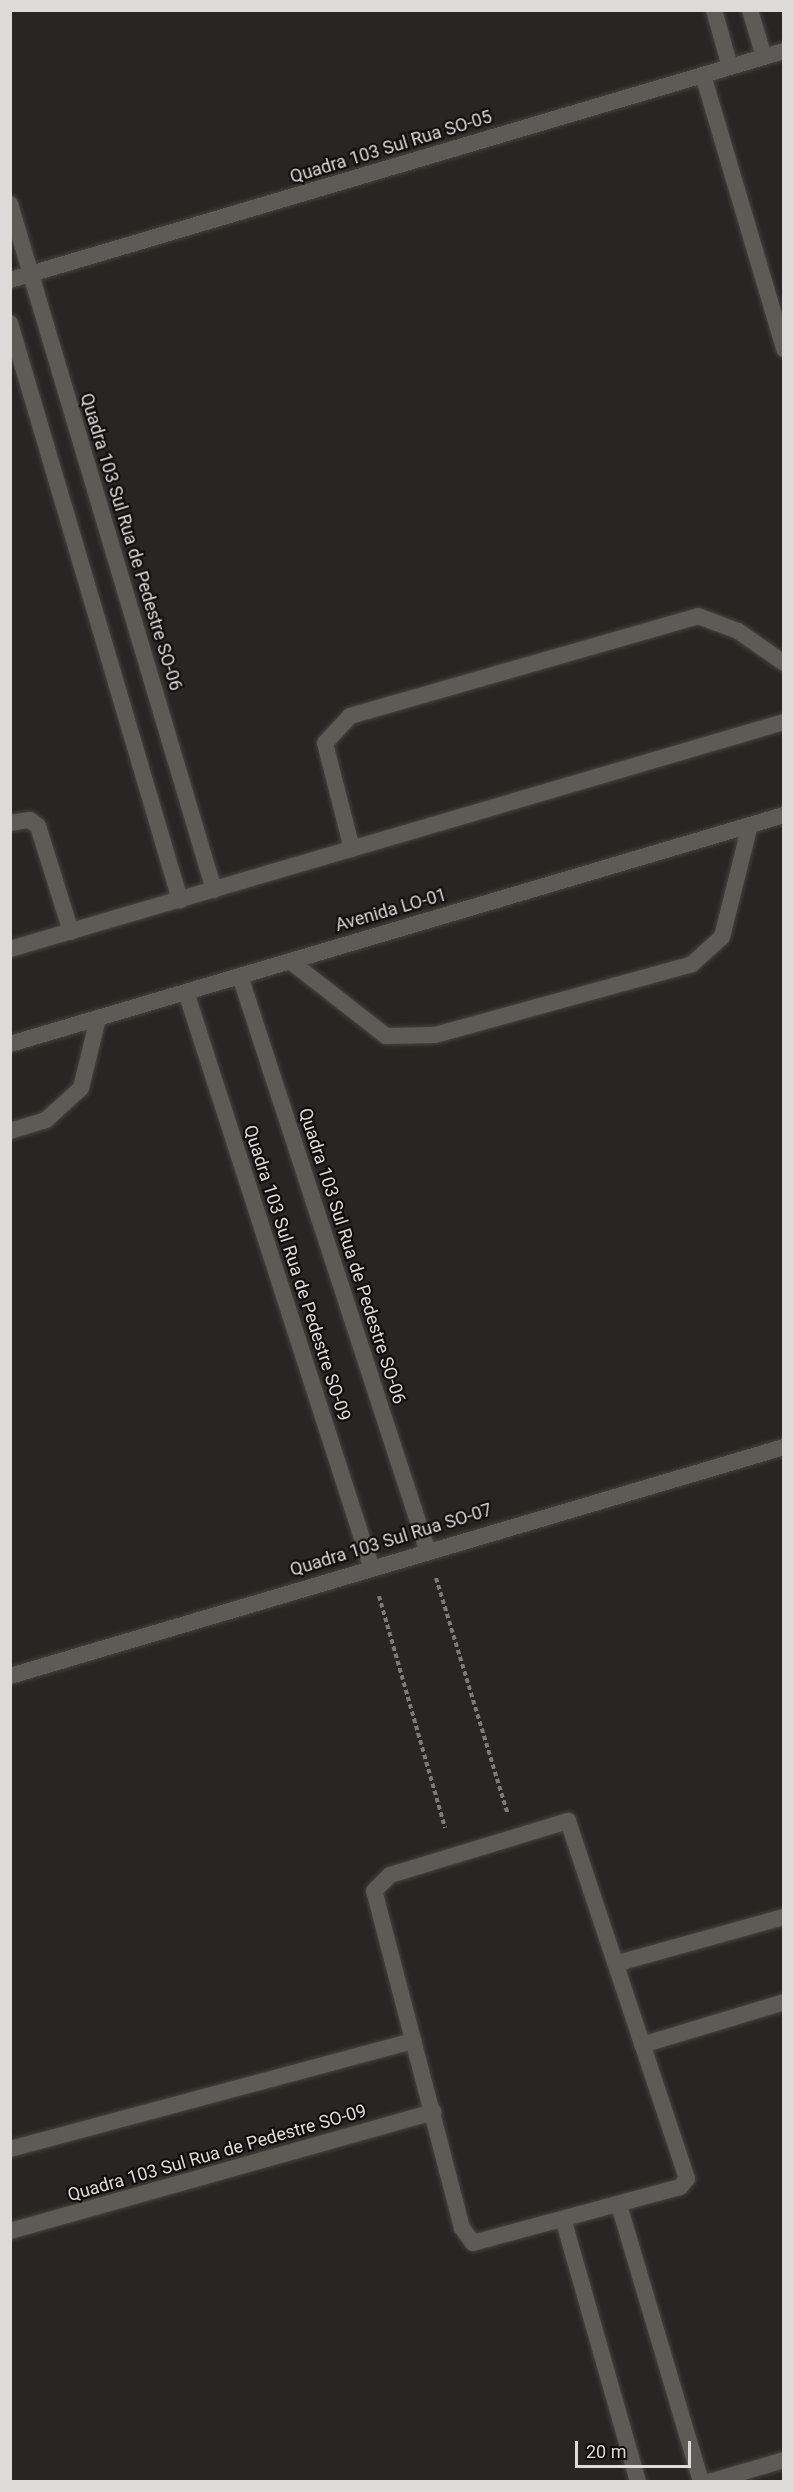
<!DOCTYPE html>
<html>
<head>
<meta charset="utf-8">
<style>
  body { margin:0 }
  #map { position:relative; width:794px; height:2492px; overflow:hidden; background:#282622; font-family:Roboto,sans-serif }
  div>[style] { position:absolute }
  .path>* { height:4px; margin-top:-2px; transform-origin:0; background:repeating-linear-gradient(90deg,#7d7b78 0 4.5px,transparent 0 7.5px) }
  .roads { filter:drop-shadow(0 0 2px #464440) drop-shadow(0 0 2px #464440) }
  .service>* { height:16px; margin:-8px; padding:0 8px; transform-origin:8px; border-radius:8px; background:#5d5b56 }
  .minor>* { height:16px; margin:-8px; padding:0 8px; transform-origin:8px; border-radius:8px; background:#5d5b56 }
  .tertiary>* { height:16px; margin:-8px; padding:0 8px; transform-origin:8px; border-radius:8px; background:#5d5b56 }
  span { translate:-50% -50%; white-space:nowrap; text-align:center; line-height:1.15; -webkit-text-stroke:4.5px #100f0d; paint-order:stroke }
  .street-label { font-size:18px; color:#dddbd8 }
  .frame { position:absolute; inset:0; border:12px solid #dddbd8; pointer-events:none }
  .scale { position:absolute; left:575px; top:2441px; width:116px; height:27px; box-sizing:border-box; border:3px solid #dddbd8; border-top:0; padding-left:8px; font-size:18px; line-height:21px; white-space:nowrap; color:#dddbd8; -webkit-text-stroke:4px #100f0d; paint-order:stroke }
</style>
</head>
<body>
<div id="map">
  <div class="path">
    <div style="left:436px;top:1578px;width:245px;rotate:73.1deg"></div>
    <div style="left:379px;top:1596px;width:241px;rotate:74.1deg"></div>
  </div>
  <div class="roads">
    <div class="service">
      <div style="left:10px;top:823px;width:20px;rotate:-9deg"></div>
      <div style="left:30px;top:820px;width:10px;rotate:37deg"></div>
      <div style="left:38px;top:826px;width:111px;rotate:72.7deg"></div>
      <div style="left:352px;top:849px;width:109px;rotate:-104.3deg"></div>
      <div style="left:325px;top:743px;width:37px;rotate:-47deg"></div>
      <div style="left:350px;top:716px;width:362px;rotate:-16deg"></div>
      <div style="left:698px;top:616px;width:43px;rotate:20.6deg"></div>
      <div style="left:738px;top:631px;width:56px;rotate:34.8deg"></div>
      <div style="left:290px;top:961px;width:122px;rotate:38deg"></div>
      <div style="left:386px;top:1036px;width:49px;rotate:-1.2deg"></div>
      <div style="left:435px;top:1035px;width:267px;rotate:-15.4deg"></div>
      <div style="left:692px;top:964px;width:40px;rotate:-42deg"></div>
      <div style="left:722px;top:937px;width:115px;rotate:-76deg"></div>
      <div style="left:10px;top:1131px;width:38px;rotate:-17deg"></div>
      <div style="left:46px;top:1120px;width:47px;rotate:-42.4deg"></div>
      <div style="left:81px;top:1088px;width:72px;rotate:-76.3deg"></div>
    </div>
    <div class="minor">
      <div style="left:714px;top:10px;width:59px;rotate:74.3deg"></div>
      <div style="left:750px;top:10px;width:49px;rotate:73.4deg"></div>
      <div style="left:703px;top:75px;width:286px;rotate:73.5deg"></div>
      <div style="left:10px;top:204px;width:716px;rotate:73.44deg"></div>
      <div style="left:10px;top:280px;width:807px;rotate:-16.48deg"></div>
      <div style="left:10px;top:323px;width:602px;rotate:73.58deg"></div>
      <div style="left:240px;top:976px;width:603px;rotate:71.93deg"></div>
      <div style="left:186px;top:992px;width:603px;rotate:72.14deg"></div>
      <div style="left:10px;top:1676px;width:807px;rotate:-16.48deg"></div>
      <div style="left:568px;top:1821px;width:377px;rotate:71.6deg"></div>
      <div style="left:687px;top:2179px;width:11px;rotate:131deg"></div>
      <div style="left:680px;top:2187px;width:214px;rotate:164.9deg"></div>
      <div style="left:473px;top:2243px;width:19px;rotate:-126deg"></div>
      <div style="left:462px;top:2228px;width:348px;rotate:-104.6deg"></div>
      <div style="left:374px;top:1891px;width:23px;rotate:-45deg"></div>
      <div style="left:390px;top:1875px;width:186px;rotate:-16.9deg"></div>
      <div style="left:618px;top:1963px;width:172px;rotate:-15.5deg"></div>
      <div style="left:642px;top:2045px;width:148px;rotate:-16.8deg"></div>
      <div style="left:10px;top:2149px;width:418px;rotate:-15deg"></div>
      <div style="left:619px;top:2205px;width:289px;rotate:73.5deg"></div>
      <div style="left:564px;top:2222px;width:270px;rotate:74.1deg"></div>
      <div style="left:10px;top:2231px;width:440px;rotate:-15.7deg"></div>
      <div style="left:709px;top:2482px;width:78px;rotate:-16.3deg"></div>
    </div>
    <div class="tertiary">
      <div style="left:10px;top:949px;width:807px;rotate:-16.35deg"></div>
      <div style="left:10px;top:1044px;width:807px;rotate:-16.48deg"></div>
    </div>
  </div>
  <div class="street-label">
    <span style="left:391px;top:147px;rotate:-17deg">Quadra 103 Sul Rua SO-05</span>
    <span style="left:131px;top:542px;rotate:73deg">Quadra 103 Sul Rua de Pedestre SO-06</span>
    <span style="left:391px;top:910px;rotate:-16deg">Avenida LO-01</span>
    <span style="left:352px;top:1256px;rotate:72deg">Quadra 103 Sul Rua de Pedestre SO-06</span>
    <span style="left:297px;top:1273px;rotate:72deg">Quadra 103 Sul Rua de Pedestre SO-09</span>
    <span style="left:391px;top:1540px;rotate:-17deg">Quadra 103 Sul Rua SO-07</span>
    <span style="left:217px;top:2153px;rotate:-16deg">Quadra 103 Sul Rua de Pedestre SO-09</span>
  </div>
  <div class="frame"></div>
  <div class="scale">20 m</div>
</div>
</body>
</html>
